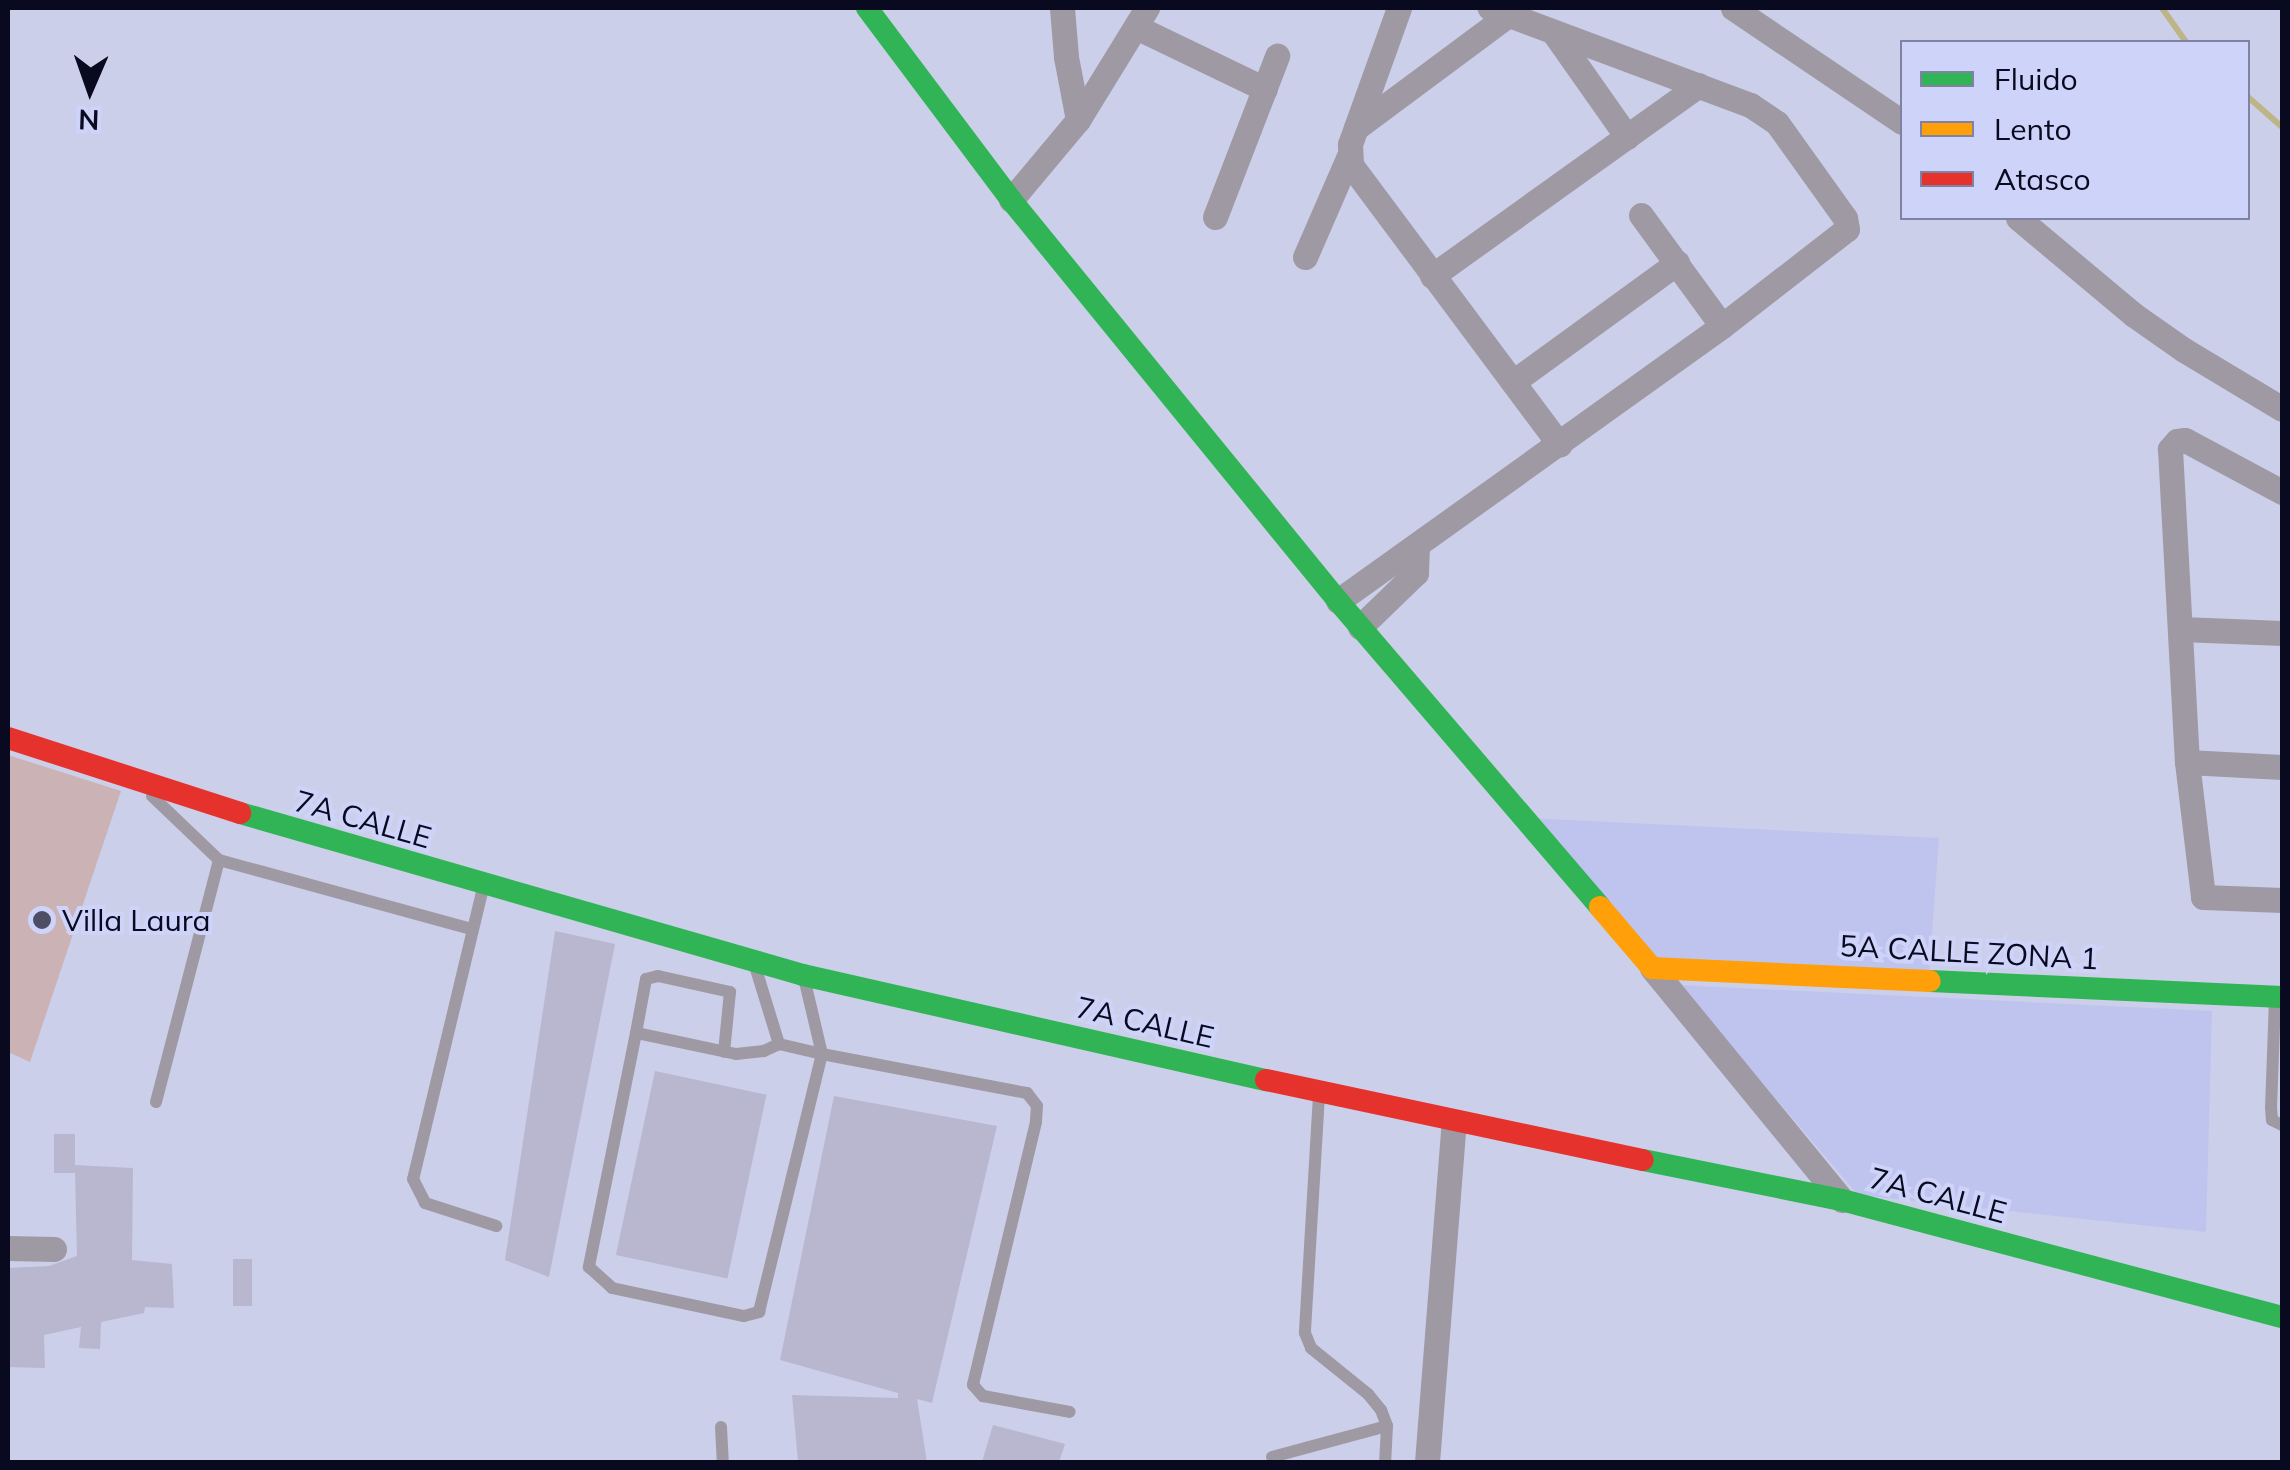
<!DOCTYPE html>
<html>
<head>
<meta charset="utf-8">
<style>
  body { margin:0 }
  #map { position:relative; width:2290px; height:1470px; overflow:hidden; background:#cccfea; font-family:Mulish,sans-serif }
  div>[style] { position:absolute }
  .built>* { inset:0; background:#bfc4ef }
  .green>* { inset:0; background:#cbb2b5 }
  .stream>* { height:6px; margin:-3px; padding:0 3px; transform-origin:3px; border-radius:3px; background:#beb586 }
  .building>* { inset:0; background:#b9b6cf; transform-origin:0 0 }
  .lane>* { height:12px; margin:-6px; padding:0 6px; transform-origin:6px; border-radius:6px; background:#9f99a4 }
  .street>* { height:25px; margin:-12.5px; padding:0 12.5px; transform-origin:12.5px; border-radius:12.5px; background:#9f99a4 }
  .fast>* { height:22px; margin:-11px; padding:0 11px; transform-origin:11px; border-radius:11px; background:#30b455 }
  .slow>* { height:22px; margin:-11px; padding:0 11px; transform-origin:11px; border-radius:11px; background:#ff9f0a }
  .jam>* { height:22px; margin:-11px; padding:0 11px; transform-origin:11px; border-radius:11px; background:#e5322d }
  .dots>* { width:28px; height:28px; translate:-50% -50%; box-sizing:border-box; border:5px solid #ced3f9; border-radius:50% }
  span { translate:-50% -50%; white-space:nowrap; text-align:center; line-height:1.15; -webkit-text-stroke:8px #ced3f9; paint-order:stroke }
  .street-label { font-size:30px; color:#09091f }
  .poi-label { font-size:30px; color:#09091f }
  .left { translate:0 -50%; text-align:left }
  .frame { position:absolute; inset:0; border:10px solid #09091f; pointer-events:none }
  .legend { position:absolute; left:1900px; top:40px; width:350px; height:180px; box-sizing:border-box; background:#ced3f9; border:2px solid #7f82a2; margin:0; padding:12px 18px; list-style:none; font-size:30px; color:#09091f }
  .legend li { display:flex; align-items:center; gap:20px; height:50px }
  .legend b { width:50px; border:2px solid #7f82a2 }
  .north { position:absolute; left:40px; top:40px; width:100px; height:100px; -webkit-text-stroke:8px #ced3f9; paint-order:stroke; rotate:182deg; font-size:28px; font-weight:700; line-height:40px; text-align:center; color:#09091f }
  .north::after { content:''; display:block; margin:auto; width:35px; height:45px; background:#09091f; clip-path:polygon(50% 0,100% 100%,50% 72%,0 100%) }
</style>
</head>
<body>
<div id="map">
  <div class="built">
    <div style="clip-path:polygon(1528px 818px,1939px 838px,1929px 975px,1656px 961px)"></div>
    <div style="clip-path:polygon(1679px 985px,2212px 1011px,2206px 1232px,1858px 1195px)"></div>
  </div>
  <div class="green">
    <div style="clip-path:polygon(8px 755px,121px 791px,30px 1062px,8px 1052px)"></div>
  </div>
  <div class="stream">
    <div style="left:2162px;top:8px;width:42px;rotate:54.8deg"></div>
    <div style="left:2248px;top:97px;width:45px;rotate:41.4deg"></div>
  </div>
  <div class="building">
    <div style="clip-path:polygon(555px 931px,615px 944px,549px 1277px,505px 1260px)"></div>
    <div style="left:655px;top:1071px;width:114px;height:188px;rotate:12deg"></div>
    <div style="clip-path:polygon(834px 1096px,997px 1126px,932px 1403px,917px 1399px,927px 1462px,798px 1462px,792px 1395px,898px 1398px,898px 1393px,780px 1360px)"></div>
    <div style="clip-path:polygon(54px 1134px,75px 1134px,75px 1165px,133px 1168px,132px 1260px,172px 1264px,174px 1308px,145px 1307px,144px 1313px,101px 1322px,100px 1349px,79px 1348px,81px 1327px,44px 1335px,45px 1368px,8px 1367px,8px 1268px,49px 1266px,77px 1256px,75px 1173px,54px 1173px)"></div>
    <div style="left:233px;top:1259px;width:19px;height:47px"></div>
    <div style="clip-path:polygon(993px 1425px,1065px 1444px,1059px 1462px,982px 1462px)"></div>
  </div>
  <div class="lane">
    <div style="left:152px;top:796px;width:93px;rotate:43.7deg"></div>
    <div style="left:219px;top:860px;width:262px;rotate:15.3deg"></div>
    <div style="left:483px;top:888px;width:299px;rotate:103.5deg"></div>
    <div style="left:413px;top:1179px;width:27px;rotate:63deg"></div>
    <div style="left:425px;top:1203px;width:75px;rotate:17.9deg"></div>
    <div style="left:755px;top:966px;width:82px;rotate:72.9deg"></div>
    <div style="left:805px;top:982px;width:74px;rotate:76.7deg"></div>
    <div style="left:822px;top:1054px;width:44px;rotate:-166.9deg"></div>
    <div style="left:779px;top:1044px;width:17px;rotate:155deg"></div>
    <div style="left:764px;top:1051px;width:28px;rotate:174deg"></div>
    <div style="left:736px;top:1054px;width:102px;rotate:-168.1deg"></div>
    <div style="left:636px;top:1033px;width:239px;rotate:101.4deg"></div>
    <div style="left:589px;top:1267px;width:31px;rotate:42deg"></div>
    <div style="left:612px;top:1288px;width:135px;rotate:12deg"></div>
    <div style="left:744px;top:1316px;width:16px;rotate:-15deg"></div>
    <div style="left:759px;top:1312px;width:266px;rotate:-76.3deg"></div>
    <div style="left:822px;top:1054px;width:209px;rotate:10.8deg"></div>
    <div style="left:1027px;top:1093px;width:16px;rotate:52deg"></div>
    <div style="left:1037px;top:1106px;width:16px;rotate:94deg"></div>
    <div style="left:1036px;top:1122px;width:270px;rotate:103.5deg"></div>
    <div style="left:973px;top:1385px;width:15px;rotate:48deg"></div>
    <div style="left:983px;top:1396px;width:88px;rotate:10.4deg"></div>
    <div style="left:2275px;top:999px;width:108px;rotate:92.1deg"></div>
    <div style="left:2271px;top:1107px;width:13px;rotate:86deg"></div>
    <div style="left:2272px;top:1120px;width:11px;rotate:27deg"></div>
    <div style="left:636px;top:1033px;width:55px;rotate:-79.5deg"></div>
    <div style="left:646px;top:979px;width:12px;rotate:-14deg"></div>
    <div style="left:658px;top:976px;width:74px;rotate:12.5deg"></div>
    <div style="left:730px;top:992px;width:60px;rotate:95.7deg"></div>
    <div style="left:1319px;top:1095px;width:238px;rotate:93.4deg"></div>
    <div style="left:1305px;top:1333px;width:16px;rotate:68deg"></div>
    <div style="left:1311px;top:1348px;width:73px;rotate:38.9deg"></div>
    <div style="left:1368px;top:1394px;width:21px;rotate:51deg"></div>
    <div style="left:1381px;top:1410px;width:17px;rotate:69deg"></div>
    <div style="left:1387px;top:1426px;width:36px;rotate:93deg"></div>
    <div style="left:156px;top:1102px;width:250px;rotate:-75.4deg"></div>
    <div style="left:721px;top:1427px;width:35px;rotate:87deg"></div>
    <div style="left:1272px;top:1457px;width:119px;rotate:-15.1deg"></div>
  </div>
  <div class="street">
    <div style="left:1062px;top:8px;width:49px;rotate:85.3deg"></div>
    <div style="left:1066px;top:57px;width:64px;rotate:79.2deg"></div>
    <div style="left:1399px;top:8px;width:145px;rotate:109.8deg"></div>
    <div style="left:1350px;top:144px;width:21px;rotate:87deg"></div>
    <div style="left:1351px;top:165px;width:349px;rotate:53.3deg"></div>
    <div style="left:1733px;top:8px;width:204px;rotate:34deg"></div>
    <div style="left:1136px;top:27px;width:143px;rotate:25.7deg"></div>
    <div style="left:1554px;top:33px;width:127px;rotate:54.9deg"></div>
    <div style="left:1356px;top:128px;width:189px;rotate:-36.6deg"></div>
    <div style="left:1011px;top:200px;width:104px;rotate:-50.1deg"></div>
    <div style="left:1078px;top:120px;width:132px;rotate:-58.4deg"></div>
    <div style="left:1641px;top:215px;width:137px;rotate:53.9deg"></div>
    <div style="left:1215px;top:217px;width:173px;rotate:-68.9deg"></div>
    <div style="left:2018px;top:218px;width:151px;rotate:39.9deg"></div>
    <div style="left:2134px;top:315px;width:61px;rotate:35deg"></div>
    <div style="left:2184px;top:350px;width:114px;rotate:31deg"></div>
    <div style="left:1305px;top:257px;width:110px;rotate:-66.5deg"></div>
    <div style="left:1432px;top:276px;width:328px;rotate:-35.6deg"></div>
    <div style="left:1513px;top:382px;width:203px;rotate:-36deg"></div>
    <div style="left:2282px;top:492px;width:110px;rotate:-151.8deg"></div>
    <div style="left:2185px;top:440px;width:8px;rotate:173deg"></div>
    <div style="left:2177px;top:441px;width:11px;rotate:131deg"></div>
    <div style="left:2170px;top:449px;width:313px;rotate:86.9deg"></div>
    <div style="left:2187px;top:762px;width:136px;rotate:83.2deg"></div>
    <div style="left:2203px;top:897px;width:79px;rotate:2.2deg"></div>
    <div style="left:1338px;top:601px;width:472px;rotate:-35.6deg"></div>
    <div style="left:1722px;top:326px;width:158px;rotate:-37.8deg"></div>
    <div style="left:1847px;top:229px;width:11px;rotate:-100deg"></div>
    <div style="left:1845px;top:218px;width:117px;rotate:-125.6deg"></div>
    <div style="left:1777px;top:123px;width:32px;rotate:-146deg"></div>
    <div style="left:1750px;top:105px;width:278px;rotate:-159.5deg"></div>
    <div style="left:1360px;top:627px;width:78px;rotate:-44deg"></div>
    <div style="left:1416px;top:573px;width:27px;rotate:-88deg"></div>
    <div style="left:2181px;top:629px;width:101px;rotate:2.3deg"></div>
    <div style="left:2187px;top:762px;width:95px;rotate:3deg"></div>
    <div style="left:1652px;top:968px;width:300px;rotate:50.7deg"></div>
    <div style="left:8px;top:1248px;width:46px;rotate:1.2deg"></div>
    <div style="left:1427px;top:1462px;width:341px;rotate:-85.5deg"></div>
  </div>
  <div class="fast">
    <div style="left:867px;top:8px;width:240px;rotate:53.1deg"></div>
    <div style="left:1011px;top:200px;width:517px;rotate:50.8deg"></div>
    <div style="left:1338px;top:601px;width:403px;rotate:49.4deg"></div>
    <div style="left:240px;top:813px;width:586px;rotate:16.05deg"></div>
    <div style="left:803px;top:975px;width:475px;rotate:12.8deg"></div>
    <div style="left:1930px;top:981px;width:352px;rotate:2.6deg"></div>
    <div style="left:1643px;top:1160px;width:203px;rotate:11.4deg"></div>
    <div style="left:1842px;top:1200px;width:455px;rotate:14.9deg"></div>
  </div>
  <div class="slow">
    <div style="left:1600px;top:907px;width:80px;rotate:49.6deg"></div>
    <div style="left:1652px;top:968px;width:278px;rotate:2.7deg"></div>
  </div>
  <div class="jam">
    <div style="left:8px;top:738px;width:244px;rotate:17.9deg"></div>
    <div style="left:1266px;top:1080px;width:385px;rotate:12deg"></div>
  </div>
  <div class="dots">
    <div style="left:42px;top:920px;background:#4d4e66"></div>
  </div>
  <div class="street-label">
    <span style="left:363px;top:819px;rotate:16deg">7A CALLE</span>
    <span style="left:1969px;top:952px;rotate:3deg">5A CALLE ZONA 1</span>
    <span style="left:1145px;top:1022px;rotate:13deg">7A CALLE</span>
    <span style="left:1938px;top:1195px;rotate:15deg">7A CALLE</span>
  </div>
  <div class="poi-label">
    <span class="left" style="left:62px;top:920px">Villa Laura</span>
  </div>
  <div class="frame"></div>
  <ul class="legend">
  <li><b style="height:12px;background:#30b455"></b>Fluido</li>
  <li><b style="height:12px;background:#ff9f0a"></b>Lento</li>
  <li><b style="height:12px;background:#e5322d"></b>Atasco</li>
  </ul>
  <div class="north">N</div>
</div>
</body>
</html>
